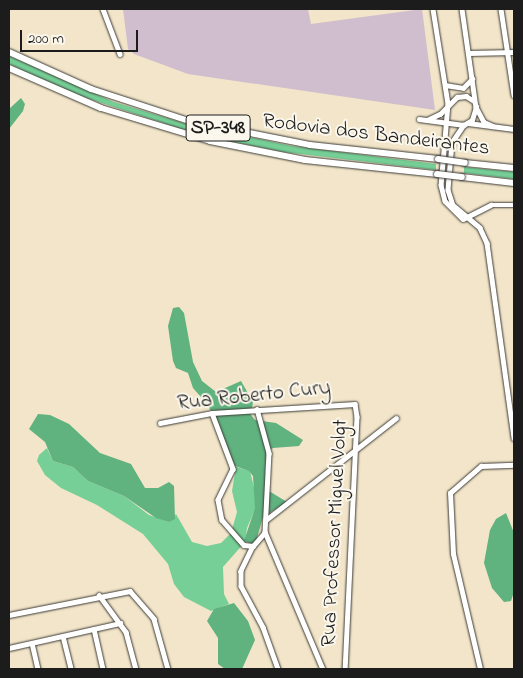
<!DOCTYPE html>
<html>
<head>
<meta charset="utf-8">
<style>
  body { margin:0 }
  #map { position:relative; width:523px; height:678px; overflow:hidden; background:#f2e5c9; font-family:"Indie Flower",sans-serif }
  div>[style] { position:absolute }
  .industrial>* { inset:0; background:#d0bdcd }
  .green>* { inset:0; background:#75cf96 }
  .forest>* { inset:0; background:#60b27f }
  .roads { filter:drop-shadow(0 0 1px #3c3a36) drop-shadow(0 0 1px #3c3a36) }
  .minor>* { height:4.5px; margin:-2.25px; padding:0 2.25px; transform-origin:2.25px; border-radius:2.25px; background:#fff }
  .highway>* { height:6px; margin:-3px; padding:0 3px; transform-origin:3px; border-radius:3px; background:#fff }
  .bridges { filter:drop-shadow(0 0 1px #3c3a36) drop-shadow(0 0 1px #3c3a36) }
  .highway-bridge>* { height:6px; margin:-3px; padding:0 3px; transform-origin:3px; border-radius:3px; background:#fff }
  span { translate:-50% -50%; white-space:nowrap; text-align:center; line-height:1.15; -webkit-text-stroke:4px #fbf7ec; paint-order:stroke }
  .shield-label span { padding:1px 4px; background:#fbf7ec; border:1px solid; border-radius:4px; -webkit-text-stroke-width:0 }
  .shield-label { font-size:20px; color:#1c1c1c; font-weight:700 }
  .street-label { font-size:21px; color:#1c1c1c }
  .frame { position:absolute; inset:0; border:10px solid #1c1c1c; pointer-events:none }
  .scale { position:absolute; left:20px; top:30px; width:118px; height:22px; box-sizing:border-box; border:2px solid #1c1c1c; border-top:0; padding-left:6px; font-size:15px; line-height:18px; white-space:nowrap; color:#1c1c1c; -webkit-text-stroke:4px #fbf7ec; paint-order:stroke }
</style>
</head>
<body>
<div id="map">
  <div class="industrial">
    <div style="clip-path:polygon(123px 9px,308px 9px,311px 24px,422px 9px,435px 110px,188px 74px,134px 54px,128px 49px)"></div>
  </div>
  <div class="green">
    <div style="clip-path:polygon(9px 56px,114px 102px,187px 124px,292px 146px,436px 164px,436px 170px,283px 152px,200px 135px,74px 94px,9px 64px)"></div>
    <div style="clip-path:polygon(464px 167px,514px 172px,514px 179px,464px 173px)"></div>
    <div style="clip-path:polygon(47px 448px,53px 461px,73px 467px,88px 481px,124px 496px,149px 515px,169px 522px,176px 514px,192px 542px,207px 546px,221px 543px,231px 533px,237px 512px,232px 491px,236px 467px,250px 471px,256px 496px,255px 509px,247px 528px,245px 542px,223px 567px,224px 594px,229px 604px,211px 611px,184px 597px,174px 584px,168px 564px,143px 534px,97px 505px,61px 488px,45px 475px,37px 461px,39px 455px)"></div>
  </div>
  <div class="forest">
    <div style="clip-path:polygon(21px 98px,25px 104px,23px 111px,9px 129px,9px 109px)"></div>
    <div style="clip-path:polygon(179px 307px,184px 313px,193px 362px,202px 381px,216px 392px,241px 381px,253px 402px,251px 415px,255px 420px,276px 423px,303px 440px,299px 446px,273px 448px,267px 452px,265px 471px,269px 491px,287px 502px,263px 517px,255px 545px,244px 541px,255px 508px,253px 476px,249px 471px,235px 466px,208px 405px,193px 388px,188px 373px,176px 368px,173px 361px,168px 326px,173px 308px)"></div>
    <div style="clip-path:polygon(38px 414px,50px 415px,69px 424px,100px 453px,131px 464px,145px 488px,158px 488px,169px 482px,174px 486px,175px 519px,169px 522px,156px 518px,124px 496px,88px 481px,73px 467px,53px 461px,45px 442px,29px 429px)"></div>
    <div style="clip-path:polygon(506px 513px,514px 533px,514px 592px,511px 601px,504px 602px,492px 588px,484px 563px,490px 530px,496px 519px)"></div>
    <div style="clip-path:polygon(234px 603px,248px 621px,255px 640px,242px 669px,225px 669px,218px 664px,218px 638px,207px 621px,214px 609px)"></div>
  </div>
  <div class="roads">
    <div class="minor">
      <div style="left:103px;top:9px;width:48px;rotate:69.3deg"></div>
      <div style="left:433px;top:9px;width:96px;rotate:81deg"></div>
      <div style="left:448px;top:104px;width:81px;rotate:94.9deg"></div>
      <div style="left:441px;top:185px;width:16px;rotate:76deg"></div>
      <div style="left:445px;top:201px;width:25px;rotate:45deg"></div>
      <div style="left:463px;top:219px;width:31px;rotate:-27deg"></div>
      <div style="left:491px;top:205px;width:23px"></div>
      <div style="left:462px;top:9px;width:99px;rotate:81.9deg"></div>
      <div style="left:476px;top:107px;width:17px;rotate:62deg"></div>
      <div style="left:484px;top:122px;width:10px;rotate:24deg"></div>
      <div style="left:501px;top:9px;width:87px;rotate:81.4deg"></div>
      <div style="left:469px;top:53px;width:45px;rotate:-1.3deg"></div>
      <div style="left:445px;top:85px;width:18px;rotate:9deg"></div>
      <div style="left:463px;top:88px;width:13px;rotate:-45deg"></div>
      <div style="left:419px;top:119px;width:45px;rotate:7.6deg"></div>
      <div style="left:464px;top:125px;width:9px;rotate:-32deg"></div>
      <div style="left:472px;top:120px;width:14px;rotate:-73deg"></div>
      <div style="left:427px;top:120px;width:14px;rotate:-25deg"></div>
      <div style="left:440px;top:114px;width:24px;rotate:-45deg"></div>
      <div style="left:457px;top:97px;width:9px;rotate:-6deg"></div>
      <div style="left:466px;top:96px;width:9px;rotate:32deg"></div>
      <div style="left:468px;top:123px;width:46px;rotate:7.4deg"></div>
      <div style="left:464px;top:125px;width:22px;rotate:124deg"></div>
      <div style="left:452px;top:143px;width:47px;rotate:94.9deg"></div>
      <div style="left:448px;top:190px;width:16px;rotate:72deg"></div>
      <div style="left:453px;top:205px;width:35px;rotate:40deg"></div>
      <div style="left:480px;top:228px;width:17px;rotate:65deg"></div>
      <div style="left:487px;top:243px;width:197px;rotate:82.1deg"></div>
      <div style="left:257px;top:409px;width:46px;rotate:74.7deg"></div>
      <div style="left:269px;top:453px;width:79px;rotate:92.9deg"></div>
      <div style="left:265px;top:532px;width:149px;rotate:67.1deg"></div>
      <div style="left:212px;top:413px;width:60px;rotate:69.4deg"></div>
      <div style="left:233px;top:469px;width:34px;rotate:116deg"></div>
      <div style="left:218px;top:500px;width:20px;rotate:79deg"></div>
      <div style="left:222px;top:520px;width:33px;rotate:49deg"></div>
      <div style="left:244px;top:545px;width:9px;rotate:6deg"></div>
      <div style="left:253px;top:546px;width:18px;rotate:-49deg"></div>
      <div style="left:160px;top:423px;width:53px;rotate:-10.9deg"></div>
      <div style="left:212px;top:413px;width:143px;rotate:-3.6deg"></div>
      <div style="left:355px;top:404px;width:13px;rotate:81deg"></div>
      <div style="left:357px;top:417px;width:252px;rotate:92.7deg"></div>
      <div style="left:266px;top:520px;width:165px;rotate:-38.1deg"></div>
      <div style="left:253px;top:546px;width:28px;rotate:116deg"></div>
      <div style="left:241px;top:571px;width:15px;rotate:90deg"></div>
      <div style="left:241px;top:586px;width:47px;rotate:61.8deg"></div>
      <div style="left:263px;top:627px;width:45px;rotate:70.3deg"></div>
      <div style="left:99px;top:595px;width:46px;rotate:53.9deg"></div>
      <div style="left:126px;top:632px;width:38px;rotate:75deg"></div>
      <div style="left:9px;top:615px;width:123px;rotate:-11.2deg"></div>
      <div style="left:130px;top:591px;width:37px;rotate:49deg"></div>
      <div style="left:154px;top:619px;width:52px;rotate:74.4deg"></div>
      <div style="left:94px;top:629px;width:41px;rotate:77.3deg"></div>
      <div style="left:63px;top:636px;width:34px;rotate:76deg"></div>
      <div style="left:32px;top:643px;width:27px;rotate:77deg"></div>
      <div style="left:9px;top:648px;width:114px;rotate:-12.7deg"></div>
      <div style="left:480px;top:669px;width:118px;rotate:-103.2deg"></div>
      <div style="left:453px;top:554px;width:61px;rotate:-92.8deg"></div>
      <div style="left:450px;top:493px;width:41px;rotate:-41.1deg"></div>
      <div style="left:481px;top:466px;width:33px;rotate:-2deg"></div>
    </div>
    <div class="highway">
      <div style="left:9px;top:52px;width:90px;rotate:24.3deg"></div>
      <div style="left:91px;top:89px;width:103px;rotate:18.1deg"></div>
      <div style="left:189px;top:121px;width:123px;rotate:11.2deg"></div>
      <div style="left:310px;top:145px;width:129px;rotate:6.2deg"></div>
      <div style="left:9px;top:68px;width:100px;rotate:23.5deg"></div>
      <div style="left:101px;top:108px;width:114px;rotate:16.8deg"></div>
      <div style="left:210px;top:141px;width:97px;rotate:11.3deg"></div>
      <div style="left:305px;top:160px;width:133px;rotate:6.1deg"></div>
      <div style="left:465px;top:163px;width:49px;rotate:5.8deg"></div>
      <div style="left:462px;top:177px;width:52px;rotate:6.6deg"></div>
    </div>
  </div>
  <div class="bridges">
    <div class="highway-bridge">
      <div style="left:438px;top:159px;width:27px;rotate:8deg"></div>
      <div style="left:437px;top:174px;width:25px;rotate:7deg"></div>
    </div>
  </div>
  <div class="shield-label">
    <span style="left:218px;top:128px">SP-348</span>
  </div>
  <div class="street-label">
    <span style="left:376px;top:135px;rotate:7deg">Rodovia dos Bandeirantes</span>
    <span style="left:254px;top:396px;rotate:-6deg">Rua Roberto Cury</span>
    <span style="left:335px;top:533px;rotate:-87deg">Rua Professor Miguel Volgt</span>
  </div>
  <div class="frame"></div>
  <div class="scale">200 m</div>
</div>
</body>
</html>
